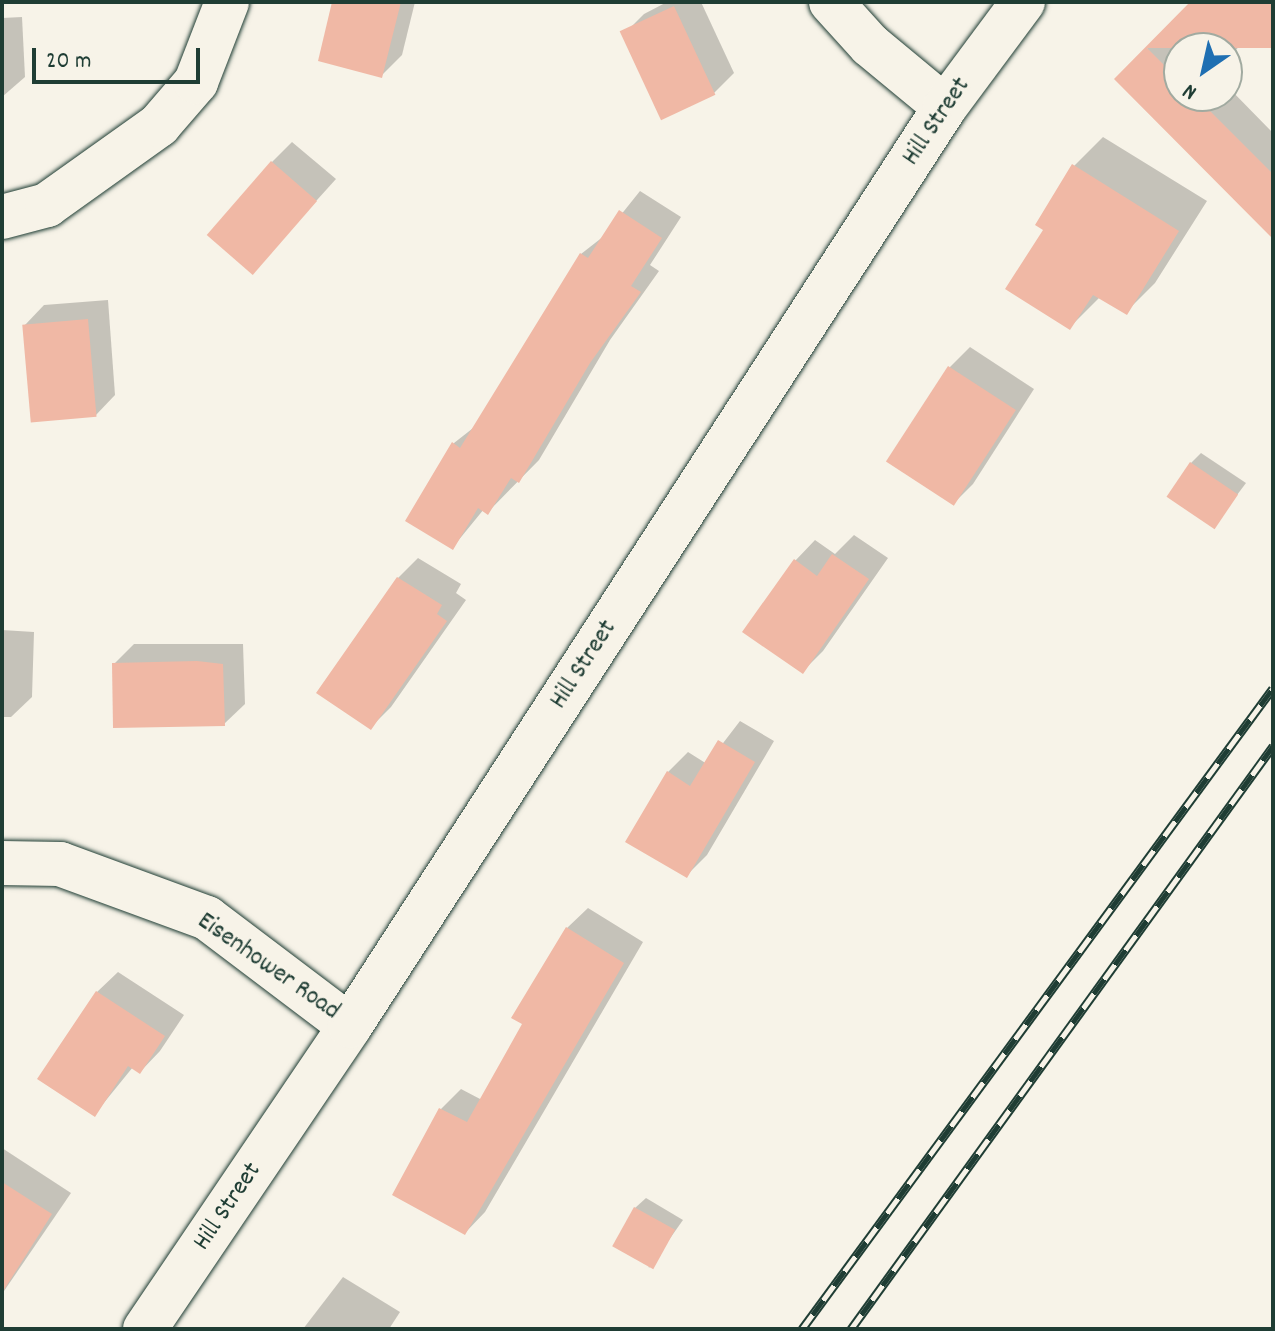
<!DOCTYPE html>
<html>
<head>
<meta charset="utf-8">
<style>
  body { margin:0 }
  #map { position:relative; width:1275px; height:1331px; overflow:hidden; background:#f7f3e8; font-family:Dekko,sans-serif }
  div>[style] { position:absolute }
  .shadow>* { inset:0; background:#0003 }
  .building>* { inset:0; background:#f0b8a5; transform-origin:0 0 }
  .roads { filter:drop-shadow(0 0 2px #1f3d34) drop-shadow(0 0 2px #1f3d34) }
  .street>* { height:44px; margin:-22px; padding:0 22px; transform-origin:22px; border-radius:22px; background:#f7f3e8 }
  .secondary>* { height:44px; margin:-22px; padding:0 22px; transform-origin:22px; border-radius:22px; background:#f7f3e8 }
  .rail>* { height:9px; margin-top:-4.5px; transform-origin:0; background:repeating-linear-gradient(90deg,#f7f3e8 0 18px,#1f3d34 0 36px); box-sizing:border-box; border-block:2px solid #1f3d34 }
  span { translate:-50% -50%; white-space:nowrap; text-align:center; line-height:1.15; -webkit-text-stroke:6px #f7f3e8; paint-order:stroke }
  .street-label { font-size:26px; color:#1f3d34 }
  .frame { position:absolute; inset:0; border:4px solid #1f3d34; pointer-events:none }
  .north { position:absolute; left:1163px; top:32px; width:80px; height:80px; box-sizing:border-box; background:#f7f3e8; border:2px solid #a1aaa0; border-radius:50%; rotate:214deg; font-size:22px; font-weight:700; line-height:32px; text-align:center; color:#1f3d34 }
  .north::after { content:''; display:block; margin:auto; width:28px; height:36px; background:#1f6fb2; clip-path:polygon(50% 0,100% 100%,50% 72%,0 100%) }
  .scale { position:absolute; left:32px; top:48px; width:168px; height:36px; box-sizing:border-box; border:4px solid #1f3d34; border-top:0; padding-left:10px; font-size:24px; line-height:28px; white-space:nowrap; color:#1f3d34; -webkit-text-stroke:6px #f7f3e8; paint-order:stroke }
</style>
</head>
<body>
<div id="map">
  <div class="shadow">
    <div style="clip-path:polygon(334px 2px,415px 2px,402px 55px,381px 76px)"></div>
    <div style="clip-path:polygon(667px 2px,701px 2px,734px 73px,714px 93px,623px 35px,644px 14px)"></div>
    <div style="clip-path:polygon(1193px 2px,1273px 2px,1273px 12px,1227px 59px,1227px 48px,1179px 48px,1179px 96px,1227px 96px,1227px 86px,1273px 133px,1273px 206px,1117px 79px)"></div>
    <div style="clip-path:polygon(22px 17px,25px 77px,2px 97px,2px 18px)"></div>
    <div style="clip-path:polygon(1103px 137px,1207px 201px,1155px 283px,1126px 312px,1100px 297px,1070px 327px,1046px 229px,1074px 166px)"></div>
    <div style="clip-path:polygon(292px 142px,336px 179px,252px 272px,272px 162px)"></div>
    <div style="clip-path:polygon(640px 191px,681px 217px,650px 265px,659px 271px,610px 340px,539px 460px,488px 512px,484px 509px,453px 547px,408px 521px,454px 443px,477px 425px,581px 254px,604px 236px)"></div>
    <div style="clip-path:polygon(108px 300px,115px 395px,95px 416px,24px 326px,44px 305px)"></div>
    <div style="clip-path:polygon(970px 347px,1034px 389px,973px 484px,953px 504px,950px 367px)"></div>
    <div style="clip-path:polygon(1201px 453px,1246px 483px,1213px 527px,1191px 463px)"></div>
    <div style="clip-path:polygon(854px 535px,888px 558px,823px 651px,803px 671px,795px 561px,815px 540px,835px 554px)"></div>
    <div style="clip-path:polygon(418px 558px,461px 584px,456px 593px,466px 600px,391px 707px,371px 727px,398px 578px)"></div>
    <div style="clip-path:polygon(2px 630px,34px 632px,32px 697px,11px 717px,2px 717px)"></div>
    <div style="clip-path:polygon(134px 644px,243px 644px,245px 704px,224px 724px,114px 664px)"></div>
    <div style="clip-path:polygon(740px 721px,774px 741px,707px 855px,687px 875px,668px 772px,688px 752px,707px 764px)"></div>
    <div style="clip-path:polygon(588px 908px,643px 942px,485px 1212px,465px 1233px,441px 1109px,461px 1089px,482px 1100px,524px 1023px,567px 928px)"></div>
    <div style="clip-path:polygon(118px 972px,184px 1015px,160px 1051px,140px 1072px,133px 1067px,94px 1115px,40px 1079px,97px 992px)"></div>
    <div style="clip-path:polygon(2px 1148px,71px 1193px,2px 1294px)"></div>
    <div style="clip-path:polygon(646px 1198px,683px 1220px,649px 1268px,635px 1208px)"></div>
    <div style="clip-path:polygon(343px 1277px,400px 1312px,389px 1329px,303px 1329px)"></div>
  </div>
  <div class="building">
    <div style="clip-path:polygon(332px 2px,401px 2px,382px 78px,318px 61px)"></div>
    <div style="clip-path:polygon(1190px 2px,1273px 2px,1273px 48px,1147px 48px,1179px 80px,1179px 96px,1195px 96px,1273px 174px,1273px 239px,1114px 79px)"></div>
    <div style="left:674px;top:6px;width:98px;height:60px;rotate:65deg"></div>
    <div style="left:271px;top:161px;width:61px;height:98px;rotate:41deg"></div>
    <div style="clip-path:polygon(1072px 164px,1179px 231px,1127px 315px,1093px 295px,1070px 330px,1005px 289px,1043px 230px,1035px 225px)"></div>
    <div style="clip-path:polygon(619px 210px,662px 238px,631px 286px,641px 292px,590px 363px,519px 483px,511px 478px,488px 515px,478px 508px,453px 550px,405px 521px,452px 442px,460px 448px,580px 253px,588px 258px)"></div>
    <div style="left:88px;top:319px;width:98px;height:66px;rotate:85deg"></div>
    <div style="left:948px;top:366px;width:81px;height:114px;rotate:33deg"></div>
    <div style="left:1190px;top:462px;width:58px;height:42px;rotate:34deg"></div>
    <div style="clip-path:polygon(832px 554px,869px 579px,803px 674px,742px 632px,794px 559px,817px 576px)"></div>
    <div style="clip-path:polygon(397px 577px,442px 605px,437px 614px,447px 621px,371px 730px,316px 693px)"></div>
    <div style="clip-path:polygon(197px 661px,223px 664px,225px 726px,113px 728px,112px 663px)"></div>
    <div style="clip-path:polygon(718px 740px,755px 762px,687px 878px,625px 842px,667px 771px,690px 786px)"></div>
    <div style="clip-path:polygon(566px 927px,624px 963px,465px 1235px,392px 1195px,439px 1108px,467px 1122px,522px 1024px,511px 1018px)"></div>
    <div style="clip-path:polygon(96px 991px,165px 1036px,140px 1074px,128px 1066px,95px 1117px,37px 1079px)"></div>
    <div style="clip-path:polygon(2px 1182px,52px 1214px,2px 1293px)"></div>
    <div style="left:634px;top:1207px;width:47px;height:45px;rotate:29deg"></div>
  </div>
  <div class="roads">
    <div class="street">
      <div style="left:831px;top:2px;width:58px;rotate:47.8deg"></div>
      <div style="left:870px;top:45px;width:97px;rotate:39.6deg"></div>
      <div style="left:2px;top:217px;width:47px;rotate:-14.9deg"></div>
      <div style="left:47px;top:205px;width:138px;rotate:-35.5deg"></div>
      <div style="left:159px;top:125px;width:57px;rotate:-49.3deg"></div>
      <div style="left:196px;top:82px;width:86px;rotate:-68.8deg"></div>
      <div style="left:2px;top:863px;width:58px;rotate:1deg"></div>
      <div style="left:60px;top:864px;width:157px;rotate:20.2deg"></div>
      <div style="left:207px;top:918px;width:179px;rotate:37.1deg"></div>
    </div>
    <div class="secondary">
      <div style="left:145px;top:1329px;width:366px;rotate:-55.9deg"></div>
      <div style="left:350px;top:1026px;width:1095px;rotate:-57.08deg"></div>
      <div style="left:945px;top:107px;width:131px;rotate:-53.4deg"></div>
    </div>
  </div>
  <div class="rail">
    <div style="left:802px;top:1329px;width:795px;rotate:-53.69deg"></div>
    <div style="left:851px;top:1329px;width:720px;rotate:-54.1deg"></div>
  </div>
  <div class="street-label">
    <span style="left:937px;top:122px;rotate:-56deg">Hill Street</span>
    <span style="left:584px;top:665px;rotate:-57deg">Hill Street</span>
    <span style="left:268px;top:967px;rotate:35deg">Eisenhower Road</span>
    <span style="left:228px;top:1207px;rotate:-56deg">Hill Street</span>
  </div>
  <div class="frame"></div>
  <div class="north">N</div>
  <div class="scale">20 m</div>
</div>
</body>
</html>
